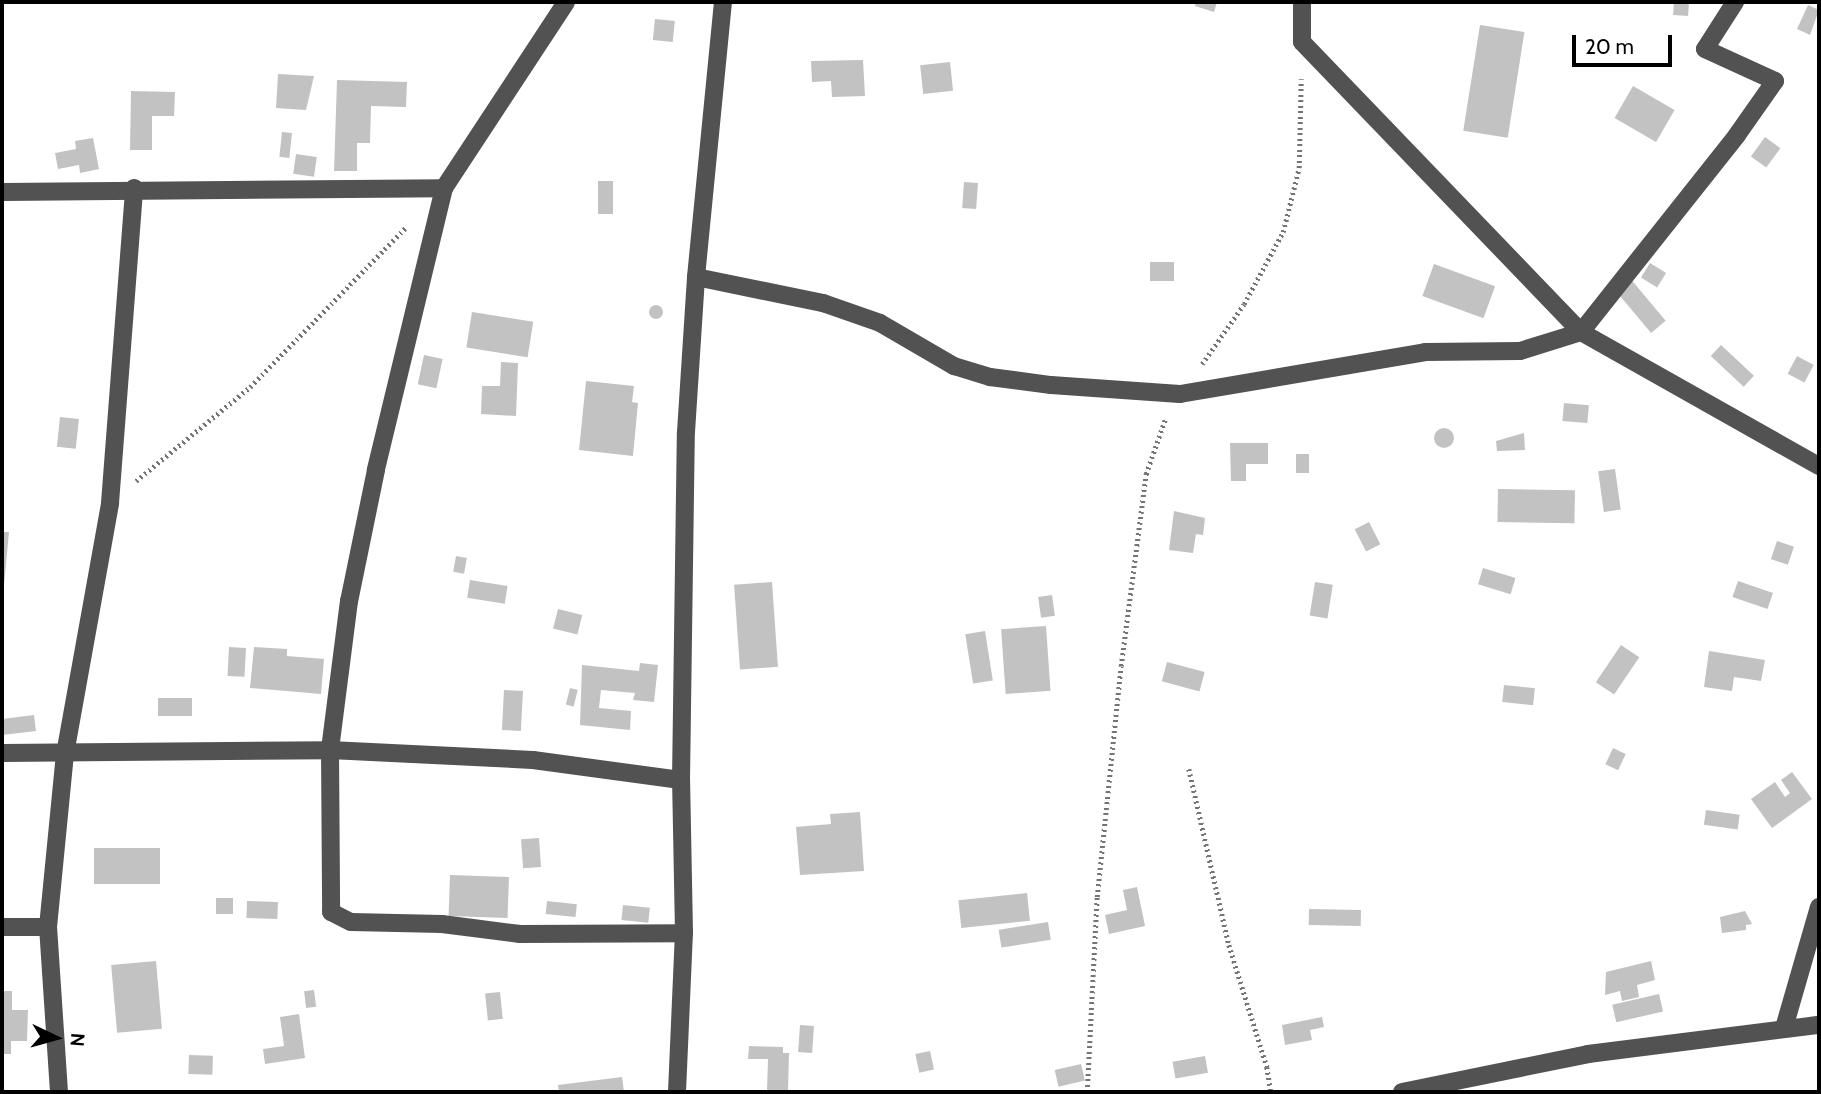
<!DOCTYPE html>
<html>
<head>
<meta charset="utf-8">
<style>
  body { margin:0 }
  #map { position:relative; width:1821px; height:1094px; overflow:hidden; background:#fff; font-family:Cabin,sans-serif }
  div>[style] { position:absolute }
  .building>* { inset:0; background:#c2c2c2; transform-origin:0 0 }
  .round { border-radius:50% }
  .path>* { height:4.5px; margin-top:-2.25px; transform-origin:0; background:repeating-linear-gradient(90deg,#747474 0 2px,transparent 0 5.5px) }
  .minor>* { height:18px; margin:-9px; padding:0 9px; transform-origin:9px; border-radius:9px; background:#525252 }
  span { translate:-50% -50%; white-space:nowrap; text-align:center; line-height:1.15; -webkit-text-stroke:7px #fff; paint-order:stroke }
  .frame { position:absolute; inset:0; border:4px solid #000; pointer-events:none }
  .north { position:absolute; left:21px; top:1003px; width:70px; height:70px; -webkit-text-stroke:5px #fff; paint-order:stroke; rotate:95deg; font-size:19px; font-weight:700; line-height:28px; text-align:center; color:#000 }
  .north::after { content:''; display:block; margin:auto; width:24px; height:32px; background:#000; clip-path:polygon(50% 0,100% 100%,50% 72%,0 100%) }
  .scale { position:absolute; left:1572px; top:35px; width:100px; height:32px; box-sizing:border-box; border:4px solid #000; border-top:0; padding-left:9px; font-size:21px; line-height:24px; white-space:nowrap; color:#000; -webkit-text-stroke:5px #fff; paint-order:stroke }
</style>
</head>
<body>
<div id="map">
  <div class="building">
    <div style="clip-path:polygon(1196px 2px,1217px 2px,1214px 12px,1195px 6px)"></div>
    <div style="left:1674px;top:2px;width:15px;height:13px;rotate:4deg"></div>
    <div style="clip-path:polygon(1808px 5px,1819px 10px,1810px 35px,1797px 29px)"></div>
    <div style="left:655px;top:19px;width:20px;height:21px;rotate:6deg"></div>
    <div style="left:1480px;top:25px;width:45px;height:107px;rotate:9deg"></div>
    <div style="clip-path:polygon(863px 60px,865px 96px,832px 97px,831px 81px,812px 82px,811px 61px)"></div>
    <div style="left:950px;top:62px;width:29px;height:30px;rotate:84deg"></div>
    <div style="clip-path:polygon(278px 74px,314px 76px,306px 110px,276px 108px)"></div>
    <div style="clip-path:polygon(337px 80px,407px 82px,406px 107px,371px 106px,370px 143px,357px 143px,357px 171px,334px 171px)"></div>
    <div style="left:1633px;top:86px;width:48px;height:37px;rotate:30deg"></div>
    <div style="clip-path:polygon(131px 91px,175px 92px,174px 116px,152px 116px,152px 150px,130px 150px)"></div>
    <div style="left:282px;top:132px;width:10px;height:25px;rotate:6deg"></div>
    <div style="left:1765px;top:137px;width:19px;height:24px;rotate:36deg"></div>
    <div style="clip-path:polygon(93px 138px,99px 169px,80px 173px,79px 165px,58px 169px,55px 153px,76px 149px,75px 141px)"></div>
    <div style="left:296px;top:154px;width:21px;height:20px;rotate:8deg"></div>
    <div style="left:598px;top:181px;width:15px;height:33px"></div>
    <div style="left:964px;top:182px;width:14px;height:26px;rotate:4deg"></div>
    <div style="left:1150px;top:262px;width:24px;height:19px"></div>
    <div style="left:1650px;top:263px;width:19px;height:17px;rotate:32deg"></div>
    <div style="left:1434px;top:264px;width:65px;height:34px;rotate:20deg"></div>
    <div style="left:1629px;top:277px;width:57px;height:19px;rotate:50deg"></div>
    <div class="round" style="left:649px;top:305px;width:14px;height:14px"></div>
    <div style="left:472px;top:312px;width:62px;height:36px;rotate:9deg"></div>
    <div style="left:1721px;top:345px;width:45px;height:15px;rotate:43deg"></div>
    <div style="left:424px;top:355px;width:19px;height:30px;rotate:12deg"></div>
    <div style="left:1797px;top:356px;width:19px;height:20px;rotate:28deg"></div>
    <div style="clip-path:polygon(501px 362px,518px 363px,516px 416px,481px 414px,482px 386px,500px 386px)"></div>
    <div style="clip-path:polygon(586px 381px,634px 386px,632px 402px,638px 403px,633px 456px,579px 450px)"></div>
    <div style="left:1564px;top:403px;width:25px;height:18px;rotate:5deg"></div>
    <div style="left:60px;top:417px;width:19px;height:30px;rotate:6deg"></div>
    <div class="round" style="left:1434px;top:428px;width:20px;height:20px"></div>
    <div style="clip-path:polygon(1524px 433px,1525px 450px,1497px 451px,1496px 441px)"></div>
    <div style="clip-path:polygon(1230px 443px,1268px 443px,1268px 464px,1246px 464px,1246px 481px,1231px 481px)"></div>
    <div style="left:1309px;top:454px;width:19px;height:13px;rotate:90deg"></div>
    <div style="left:1615px;top:469px;width:41px;height:17px;rotate:82deg"></div>
    <div style="left:1498px;top:489px;width:77px;height:33px;rotate:1deg"></div>
    <div style="clip-path:polygon(1174px 511px,1205px 518px,1203px 535px,1196px 534px,1193px 553px,1169px 550px)"></div>
    <div style="left:1369px;top:522px;width:25px;height:16px;rotate:63deg"></div>
    <div style="clip-path:polygon(2px 532px,9px 532px,4px 585px,2px 585px)"></div>
    <div style="left:1777px;top:541px;width:18px;height:19px;rotate:19deg"></div>
    <div style="left:456px;top:556px;width:11px;height:16px;rotate:10deg"></div>
    <div style="left:1483px;top:568px;width:34px;height:17px;rotate:17deg"></div>
    <div style="left:470px;top:580px;width:38px;height:18px;rotate:9deg"></div>
    <div style="left:1738px;top:581px;width:37px;height:17px;rotate:19deg"></div>
    <div style="left:772px;top:582px;width:85px;height:38px;rotate:86deg"></div>
    <div style="left:1315px;top:582px;width:18px;height:34px;rotate:9deg"></div>
    <div style="left:1052px;top:595px;width:21px;height:14px;rotate:82deg"></div>
    <div style="left:558px;top:609px;width:25px;height:20px;rotate:14deg"></div>
    <div style="left:1046px;top:626px;width:65px;height:45px;rotate:86deg"></div>
    <div style="left:985px;top:631px;width:50px;height:20px;rotate:81deg"></div>
    <div style="left:1621px;top:645px;width:22px;height:45px;rotate:34deg"></div>
    <div style="left:229px;top:647px;width:17px;height:29px;rotate:3deg"></div>
    <div style="clip-path:polygon(254px 647px,287px 649px,287px 656px,324px 659px,321px 694px,250px 688px)"></div>
    <div style="clip-path:polygon(1709px 651px,1765px 660px,1761px 681px,1734px 677px,1732px 691px,1704px 687px)"></div>
    <div style="left:1167px;top:662px;width:39px;height:20px;rotate:15deg"></div>
    <div style="clip-path:polygon(640px 663px,658px 665px,654px 702px,633px 700px,635px 693px,601px 690px,599px 708px,631px 711px,630px 730px,580px 725px,582px 665px,639px 671px)"></div>
    <div style="left:1504px;top:685px;width:31px;height:17px;rotate:6deg"></div>
    <div style="left:570px;top:688px;width:8px;height:17px;rotate:14deg"></div>
    <div style="left:504px;top:690px;width:19px;height:40px;rotate:3deg"></div>
    <div style="left:158px;top:698px;width:34px;height:18px"></div>
    <div style="left:34px;top:715px;width:16px;height:32px;rotate:83deg"></div>
    <div style="left:1613px;top:748px;width:14px;height:18px;rotate:25deg"></div>
    <div style="clip-path:polygon(1792px 772px,1812px 799px,1772px 828px,1751px 799px,1775px 782px,1785px 797px,1790px 793px,1781px 780px)"></div>
    <div style="left:1706px;top:810px;width:34px;height:15px;rotate:8deg"></div>
    <div style="clip-path:polygon(860px 812px,864px 871px,800px 875px,796px 827px,831px 824px,830px 814px)"></div>
    <div style="left:539px;top:838px;width:29px;height:18px;rotate:86deg"></div>
    <div style="left:160px;top:848px;width:36px;height:66px;rotate:90deg"></div>
    <div style="left:450px;top:875px;width:59px;height:41px;rotate:2deg"></div>
    <div style="clip-path:polygon(1137px 887px,1145px 926px,1109px 934px,1105px 915px,1127px 910px,1123px 890px)"></div>
    <div style="left:1027px;top:893px;width:28px;height:69px;rotate:84deg"></div>
    <div style="left:216px;top:898px;width:17px;height:16px"></div>
    <div style="left:247px;top:901px;width:31px;height:17px;rotate:2deg"></div>
    <div style="left:547px;top:901px;width:30px;height:13px;rotate:6deg"></div>
    <div style="left:623px;top:905px;width:27px;height:15px;rotate:6deg"></div>
    <div style="left:1309px;top:909px;width:52px;height:16px;rotate:1deg"></div>
    <div style="clip-path:polygon(1745px 911px,1752px 924px,1746px 925px,1746px 930px,1722px 933px,1720px 917px)"></div>
    <div style="left:1048px;top:922px;width:18px;height:50px;rotate:81deg"></div>
    <div style="left:156px;top:961px;width:68px;height:45px;rotate:85deg"></div>
    <div style="clip-path:polygon(1651px 961px,1655px 980px,1637px 985px,1639px 997px,1622px 1001px,1620px 991px,1605px 995px,1606px 972px)"></div>
    <div style="left:314px;top:990px;width:17px;height:10px;rotate:83deg"></div>
    <div style="clip-path:polygon(2px 991px,12px 991px,12px 1010px,28px 1010px,27px 1041px,11px 1041px,11px 1054px,2px 1054px)"></div>
    <div style="left:500px;top:992px;width:27px;height:15px;rotate:84deg"></div>
    <div style="left:1659px;top:994px;width:18px;height:48px;rotate:77deg"></div>
    <div style="clip-path:polygon(299px 1014px,305px 1058px,265px 1064px,263px 1049px,284px 1046px,280px 1017px)"></div>
    <div style="clip-path:polygon(1322px 1017px,1324px 1027px,1310px 1030px,1312px 1040px,1285px 1045px,1282px 1025px)"></div>
    <div style="left:800px;top:1025px;width:14px;height:27px;rotate:4deg"></div>
    <div style="clip-path:polygon(749px 1046px,783px 1047px,783px 1053px,789px 1053px,788px 1091px,767px 1090px,768px 1059px,748px 1059px)"></div>
    <div style="left:930px;top:1051px;width:19px;height:15px;rotate:78deg"></div>
    <div style="left:189px;top:1055px;width:24px;height:19px;rotate:2deg"></div>
    <div style="left:1205px;top:1056px;width:17px;height:33px;rotate:80deg"></div>
    <div style="left:1081px;top:1064px;width:17px;height:27px;rotate:77deg"></div>
    <div style="clip-path:polygon(622px 1077px,624px 1092px,559px 1092px,558px 1085px)"></div>
  </div>
  <div class="path">
    <div style="left:1202px;top:364px;width:73px;rotate:-55deg"></div>
    <div style="left:1244px;top:304px;width:82px;rotate:-61.6deg"></div>
    <div style="left:1283px;top:232px;width:66px;rotate:-76deg"></div>
    <div style="left:1299px;top:168px;width:89px;rotate:-88.7deg"></div>
    <div style="left:136px;top:481px;width:148px;rotate:-39.5deg"></div>
    <div style="left:250px;top:387px;width:225px;rotate:-45.7deg"></div>
    <div style="left:1189px;top:769px;width:180px;rotate:77.2deg"></div>
    <div style="left:1229px;top:945px;width:128px;rotate:72.7deg"></div>
    <div style="left:1267px;top:1067px;width:25px;rotate:81deg"></div>
    <div style="left:1087px;top:1092px;width:195px;rotate:-87.1deg"></div>
    <div style="left:1097px;top:897px;width:232px;rotate:-84.1deg"></div>
    <div style="left:1121px;top:666px;width:194px;rotate:-82.6deg"></div>
    <div style="left:1146px;top:474px;width:60px;rotate:-70.7deg"></div>
  </div>
  <div class="minor">
    <div style="left:1302px;top:2px;width:40px;rotate:90deg"></div>
    <div style="left:1302px;top:42px;width:402px;rotate:46.1deg"></div>
    <div style="left:1581px;top:332px;width:273px;rotate:29.4deg"></div>
    <div style="left:444px;top:188px;width:290px;rotate:103.6deg"></div>
    <div style="left:376px;top:470px;width:134px;rotate:101.6deg"></div>
    <div style="left:349px;top:601px;width:150px;rotate:97.3deg"></div>
    <div style="left:330px;top:750px;width:162px;rotate:89.6deg"></div>
    <div style="left:331px;top:912px;width:22px;rotate:27deg"></div>
    <div style="left:351px;top:922px;width:91px;rotate:1.3deg"></div>
    <div style="left:442px;top:924px;width:79px;rotate:7.3deg"></div>
    <div style="left:520px;top:934px;width:164px;rotate:-0.3deg"></div>
    <div style="left:2px;top:192px;width:442px;rotate:-0.5deg"></div>
    <div style="left:444px;top:188px;width:222px;rotate:-56.7deg"></div>
    <div style="left:696px;top:277px;width:130px;rotate:11.6deg"></div>
    <div style="left:823px;top:303px;width:60px;rotate:19.3deg"></div>
    <div style="left:880px;top:323px;width:86px;rotate:30.2deg"></div>
    <div style="left:954px;top:366px;width:38px;rotate:17deg"></div>
    <div style="left:990px;top:377px;width:62px;rotate:7.5deg"></div>
    <div style="left:1051px;top:385px;width:129px;rotate:4deg"></div>
    <div style="left:1180px;top:394px;width:249px;rotate:-9.7deg"></div>
    <div style="left:1425px;top:352px;width:95px;rotate:-0.6deg"></div>
    <div style="left:1520px;top:351px;width:64px;rotate:-17.3deg"></div>
    <div style="left:1581px;top:332px;width:251px;rotate:-51.6deg"></div>
    <div style="left:1737px;top:135px;width:66px;rotate:-54.9deg"></div>
    <div style="left:1775px;top:81px;width:77px;rotate:-155.4deg"></div>
    <div style="left:1705px;top:49px;width:56px;rotate:-57.4deg"></div>
    <div style="left:2px;top:753px;width:328px;rotate:-0.5deg"></div>
    <div style="left:330px;top:750px;width:203px;rotate:2.8deg"></div>
    <div style="left:533px;top:760px;width:149px;rotate:7.7deg"></div>
    <div style="left:2px;top:927px;width:46px"></div>
    <div style="left:1784px;top:1028px;width:126px;rotate:-73.9deg"></div>
    <div style="left:59px;top:1092px;width:165px;rotate:-93.8deg"></div>
    <div style="left:48px;top:927px;width:174px;rotate:-84.4deg"></div>
    <div style="left:65px;top:754px;width:255px;rotate:-79.8deg"></div>
    <div style="left:110px;top:503px;width:316px;rotate:-85.6deg"></div>
    <div style="left:677px;top:1092px;width:159px;rotate:-87.5deg"></div>
    <div style="left:684px;top:933px;width:153px;rotate:-91.1deg"></div>
    <div style="left:681px;top:780px;width:348px;rotate:-89.2deg"></div>
    <div style="left:686px;top:432px;width:155px;rotate:-86.3deg"></div>
    <div style="left:696px;top:277px;width:276px;rotate:-84.4deg"></div>
    <div style="left:1402px;top:1092px;width:190px;rotate:-11.5deg"></div>
    <div style="left:1588px;top:1054px;width:233px;rotate:-7.2deg"></div>
  </div>
  <div class="frame"></div>
  <div class="north">N</div>
  <div class="scale">20 m</div>
</div>
</body>
</html>
